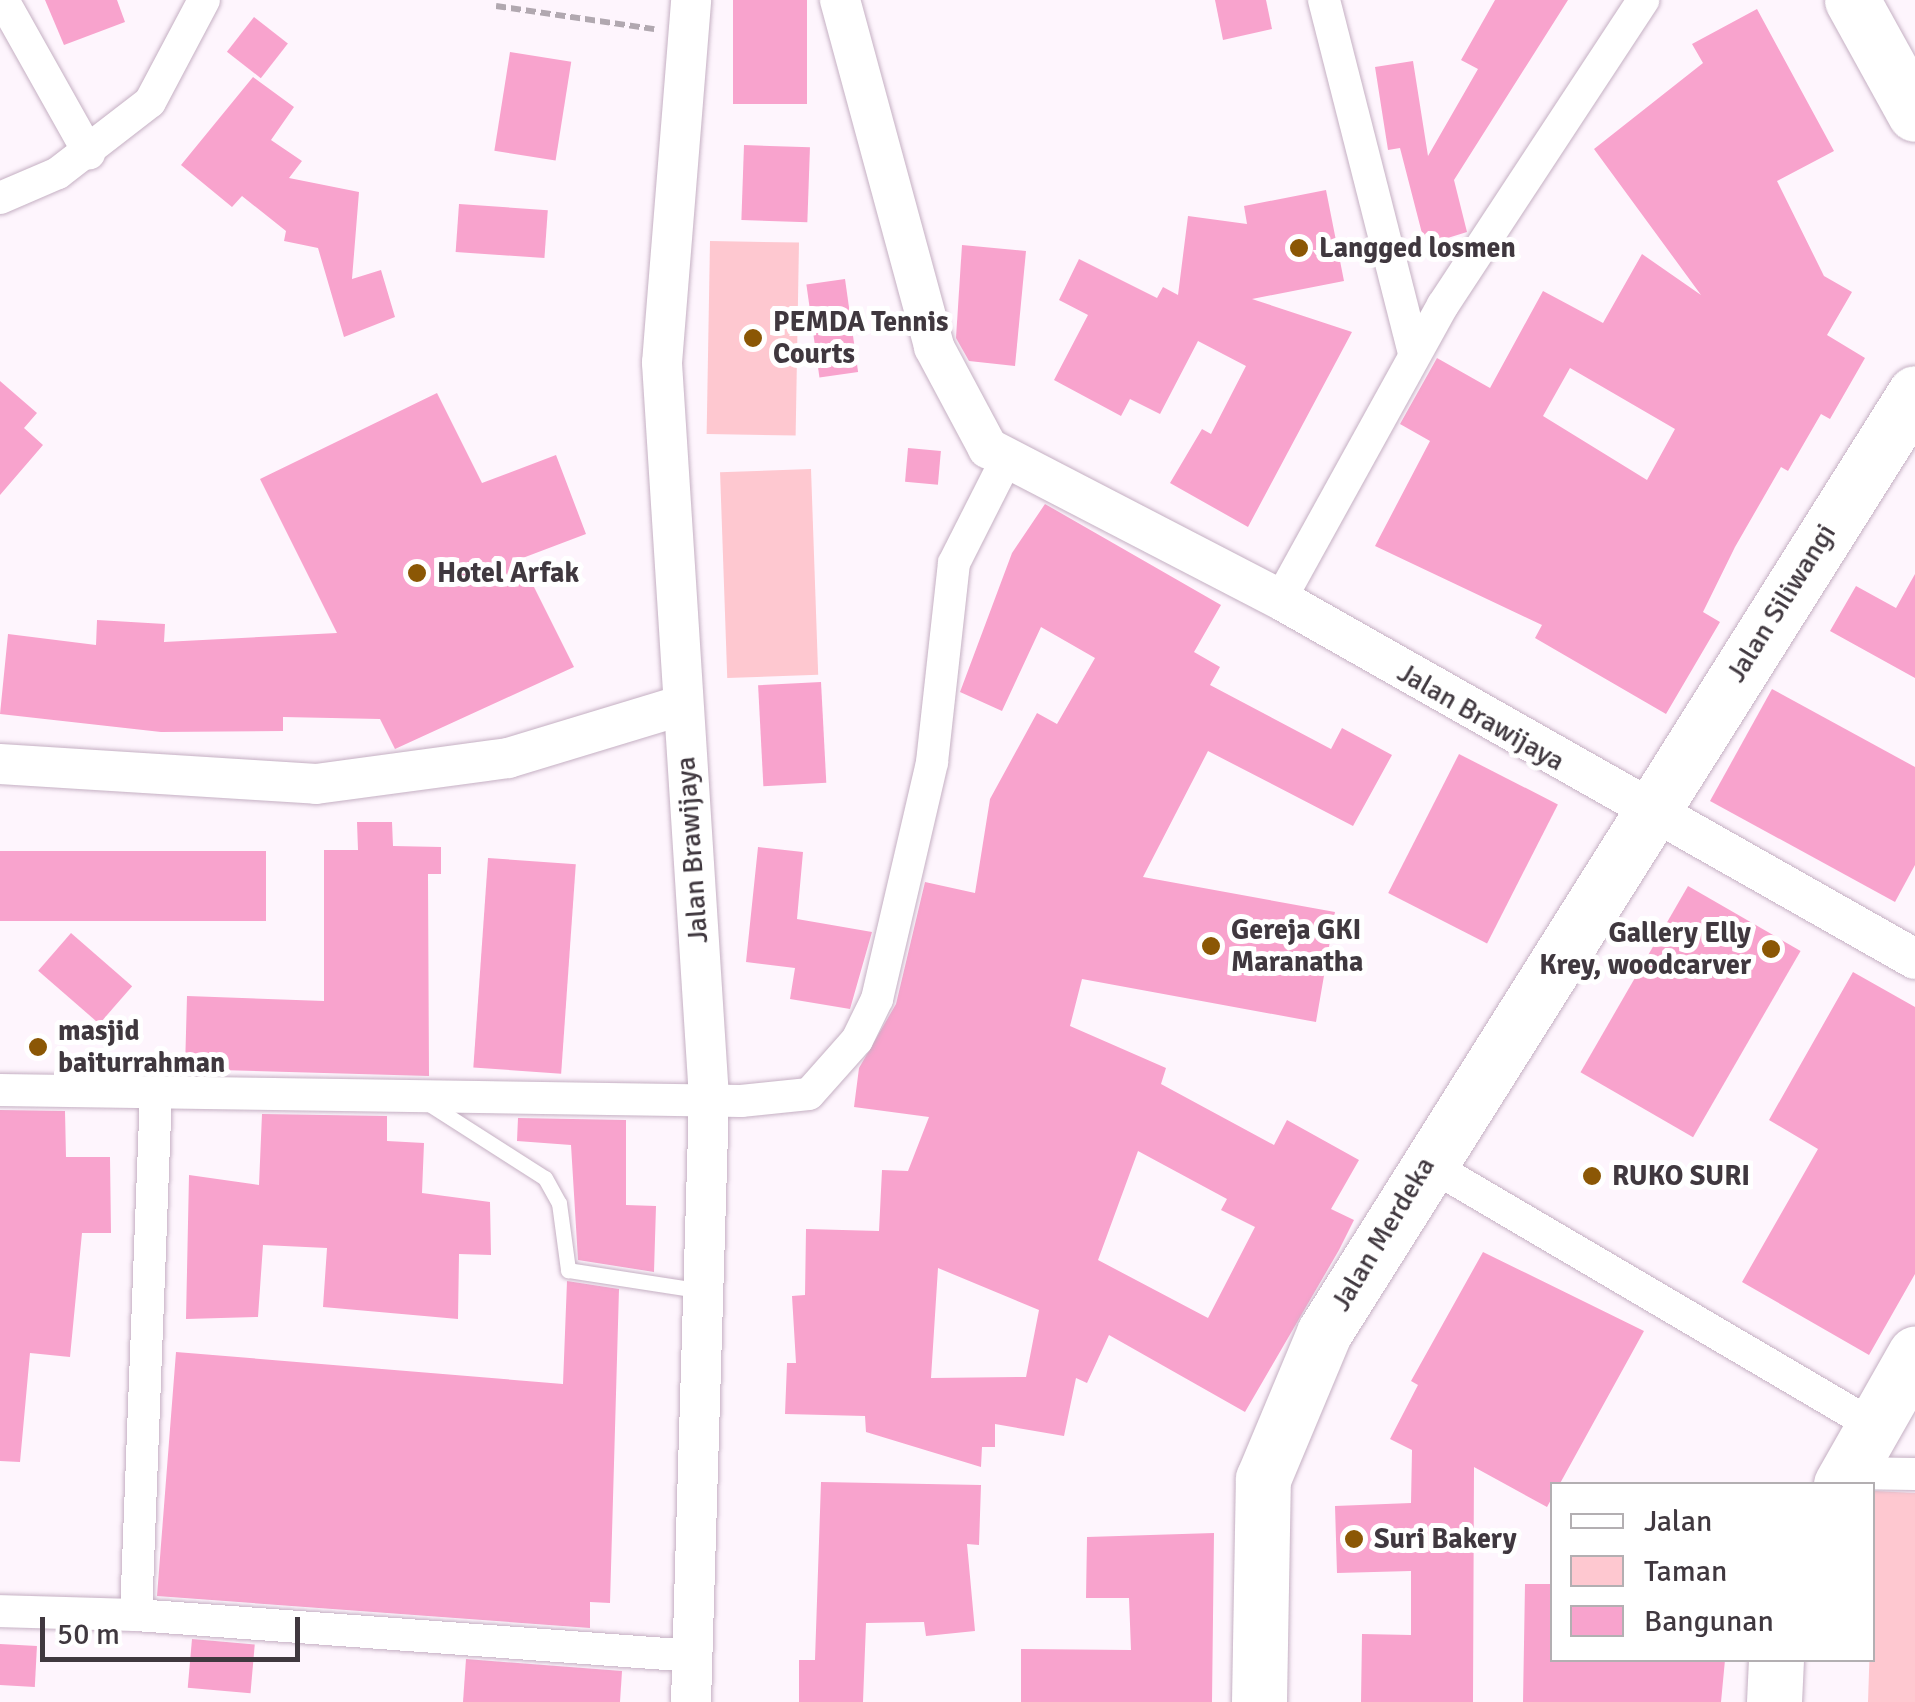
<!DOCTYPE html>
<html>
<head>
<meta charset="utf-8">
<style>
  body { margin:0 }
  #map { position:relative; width:1915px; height:1702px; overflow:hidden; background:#fef5fd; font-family:Signika,sans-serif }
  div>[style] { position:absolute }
  .green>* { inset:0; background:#fec8d0; transform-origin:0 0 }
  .building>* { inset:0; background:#f8a3cd; transform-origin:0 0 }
  .path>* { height:6px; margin-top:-3px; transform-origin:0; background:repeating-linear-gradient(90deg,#b1a8b0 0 10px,transparent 0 15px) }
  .roads { filter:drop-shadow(0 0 2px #c5b0c3) drop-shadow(0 0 2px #c5b0c3) }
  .service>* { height:15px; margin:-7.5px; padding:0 7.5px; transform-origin:7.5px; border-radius:7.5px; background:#fff }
  .minor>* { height:32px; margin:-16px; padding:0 16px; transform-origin:16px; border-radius:16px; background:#fff }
  .tertiary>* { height:40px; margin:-20px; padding:0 20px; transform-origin:20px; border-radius:20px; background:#fff }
  .trunk>* { height:55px; margin:-27.5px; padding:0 27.5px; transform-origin:27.5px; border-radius:27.5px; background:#fff }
  .dots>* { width:28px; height:28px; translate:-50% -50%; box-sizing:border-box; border:5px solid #fff; border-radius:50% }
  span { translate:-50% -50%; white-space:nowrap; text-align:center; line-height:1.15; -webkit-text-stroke:10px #fff; paint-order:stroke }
  .poi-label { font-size:28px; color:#40383f; font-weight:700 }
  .left { translate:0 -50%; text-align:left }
  .right { translate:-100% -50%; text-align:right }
  .street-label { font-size:28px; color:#40383f }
  .legend { position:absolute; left:1550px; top:1482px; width:325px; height:180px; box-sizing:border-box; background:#fff; border:2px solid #b3afb2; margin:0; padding:12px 18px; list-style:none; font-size:30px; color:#40383f }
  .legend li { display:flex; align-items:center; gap:20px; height:50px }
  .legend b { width:50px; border:2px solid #b3afb2 }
  .scale { position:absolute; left:40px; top:1617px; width:260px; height:45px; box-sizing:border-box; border:5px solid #40383f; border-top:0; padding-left:12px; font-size:30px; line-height:35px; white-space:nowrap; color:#40383f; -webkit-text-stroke:8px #fff; paint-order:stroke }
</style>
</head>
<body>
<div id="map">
  <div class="green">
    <div style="left:710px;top:241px;width:89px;height:193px;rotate:1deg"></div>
    <div style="left:811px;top:469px;width:206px;height:91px;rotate:88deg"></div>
    <div style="clip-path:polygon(1875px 1491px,1915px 1493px,1915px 1702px,1868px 1702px)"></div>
  </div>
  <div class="building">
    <div style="clip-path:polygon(45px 0,117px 0,125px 22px,64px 45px)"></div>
    <div style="left:733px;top:0;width:74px;height:104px"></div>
    <div style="clip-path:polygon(1215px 0,1266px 0,1272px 29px,1223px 40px)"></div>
    <div style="clip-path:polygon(1495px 0,1568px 0,1454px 180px,1467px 232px,1425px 245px,1400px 148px,1388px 150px,1375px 67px,1413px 61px,1428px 156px,1478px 69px,1461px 60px)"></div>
    <div style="clip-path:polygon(evenodd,1757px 9px,1834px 151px,1777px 181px,1824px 276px,1852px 292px,1827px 335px,1865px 358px,1830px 419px,1821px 414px,1788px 471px,1781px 467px,1735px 547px,1703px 612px,1720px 622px,1666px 714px,1535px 638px,1542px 625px,1375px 546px,1430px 441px,1400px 424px,1437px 358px,1490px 388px,1543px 291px,1603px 323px,1642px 254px,1701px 295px,1594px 149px,1703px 63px,1692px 44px,1757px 9px,1570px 368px,1675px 429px,1647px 480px,1543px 416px,1570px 368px)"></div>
    <div style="left:254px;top:17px;width:43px;height:44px;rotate:38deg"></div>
    <div style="left:510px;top:52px;width:62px;height:100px;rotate:9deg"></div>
    <div style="clip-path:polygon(253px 77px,294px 107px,271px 140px,302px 161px,289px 178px,359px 192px,352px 279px,381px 270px,395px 317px,344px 337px,318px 248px,284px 241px,286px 231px,242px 196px,232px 207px,181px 165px)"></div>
    <div style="left:744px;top:145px;width:66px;height:75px;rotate:2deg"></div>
    <div style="clip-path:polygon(1326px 190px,1344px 281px,1252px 299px,1352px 332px,1248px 527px,1170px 483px,1202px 429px,1211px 434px,1246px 366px,1198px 341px,1160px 414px,1130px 399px,1121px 416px,1054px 380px,1088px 315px,1059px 300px,1079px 259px,1157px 298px,1163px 287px,1178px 295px,1188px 216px,1247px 224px,1244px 206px)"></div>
    <div style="left:459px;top:204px;width:89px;height:48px;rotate:4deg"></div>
    <div style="clip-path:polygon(962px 245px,1026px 251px,1015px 366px,969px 361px,956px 338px)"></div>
    <div style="left:845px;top:279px;width:94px;height:39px;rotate:82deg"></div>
    <div style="clip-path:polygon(0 381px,37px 413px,24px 428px,43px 445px,0 495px)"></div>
    <div style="clip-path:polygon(437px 393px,482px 483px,556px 455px,586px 534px,520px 559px,574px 667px,395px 749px,380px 719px,283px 717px,283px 731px,161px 732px,0 714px,8px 634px,96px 645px,97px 620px,165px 624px,164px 642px,337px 633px,260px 479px)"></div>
    <div style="left:908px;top:448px;width:33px;height:34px;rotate:5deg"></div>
    <div style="clip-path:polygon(evenodd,1045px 504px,1221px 605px,1194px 652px,1220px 667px,1210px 685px,1331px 749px,1342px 728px,1392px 755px,1353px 826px,1208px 751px,1143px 877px,1335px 912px,1316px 1022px,1082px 979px,1070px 1026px,1166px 1068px,1161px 1084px,1274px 1145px,1287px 1120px,1359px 1160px,1331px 1209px,1354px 1220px,1339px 1250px,1245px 1412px,1109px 1335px,1087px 1383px,1076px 1378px,1064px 1436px,995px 1424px,995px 1447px,982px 1447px,981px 1467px,866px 1432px,865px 1416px,785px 1414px,787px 1363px,796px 1363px,792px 1296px,805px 1295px,806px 1229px,879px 1231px,882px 1170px,908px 1171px,929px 1117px,854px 1107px,859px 1068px,896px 1004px,925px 882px,975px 893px,990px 799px,1037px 713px,1057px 724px,1095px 658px,1041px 627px,1002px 711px,960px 692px,1012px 553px,1045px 504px,1138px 1151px,1227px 1199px,1221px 1210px,1255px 1227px,1208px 1318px,1098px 1260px,1138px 1151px,1045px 504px,938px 1268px,1039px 1310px,1026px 1377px,931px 1378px,938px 1268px)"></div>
    <div style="clip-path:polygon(1915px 574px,1915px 678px,1830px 631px,1856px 586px,1896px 608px)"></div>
    <div style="left:821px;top:682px;width:101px;height:63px;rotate:87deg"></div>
    <div style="clip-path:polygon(1772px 689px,1915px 767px,1915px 865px,1895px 902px,1710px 801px)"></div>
    <div style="left:1459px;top:754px;width:111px;height:156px;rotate:27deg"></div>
    <div style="clip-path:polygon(357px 822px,392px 822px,393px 846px,441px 847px,441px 874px,428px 874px,429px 1076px,185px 1069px,187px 996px,324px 1001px,324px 850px,358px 850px)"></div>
    <div style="clip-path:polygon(758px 847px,803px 852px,797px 919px,872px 932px,850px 1009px,790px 999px,795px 968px,746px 962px)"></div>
    <div style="left:0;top:851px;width:266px;height:70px"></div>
    <div style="left:488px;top:858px;width:88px;height:210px;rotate:4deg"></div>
    <div style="left:1688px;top:886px;width:130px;height:215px;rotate:30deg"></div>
    <div style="left:71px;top:933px;width:81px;height:50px;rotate:41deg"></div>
    <div style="clip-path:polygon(1853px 972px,1915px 1007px,1915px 1274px,1869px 1355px,1742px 1282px,1818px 1149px,1769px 1120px)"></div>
    <div style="clip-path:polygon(0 1110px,65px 1111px,66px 1157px,110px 1157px,111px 1233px,82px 1233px,70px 1357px,30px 1353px,20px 1462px,0 1461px)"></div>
    <div style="clip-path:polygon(262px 1114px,387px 1116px,387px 1141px,424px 1143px,422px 1193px,490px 1202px,491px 1255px,459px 1254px,458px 1319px,323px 1307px,327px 1248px,263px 1245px,258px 1317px,186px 1319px,189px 1175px,259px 1185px)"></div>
    <div style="clip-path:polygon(518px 1118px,626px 1120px,626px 1205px,656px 1206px,654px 1272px,578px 1260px,571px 1145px,517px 1141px)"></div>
    <div style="clip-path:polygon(1483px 1252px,1644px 1331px,1547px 1507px,1474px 1467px,1473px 1702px,1361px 1702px,1362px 1634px,1411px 1635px,1411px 1571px,1337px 1573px,1335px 1506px,1411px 1503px,1412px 1450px,1390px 1439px,1418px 1385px,1411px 1381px)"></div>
    <div style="clip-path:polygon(567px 1281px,619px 1289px,610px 1603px,590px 1602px,590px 1628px,157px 1596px,176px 1352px,563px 1384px)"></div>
    <div style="clip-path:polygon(821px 1482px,981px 1485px,979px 1545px,967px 1544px,975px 1631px,926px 1636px,924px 1622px,866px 1623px,863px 1702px,799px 1702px,799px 1660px,815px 1660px)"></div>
    <div style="clip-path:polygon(1214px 1533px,1212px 1702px,1021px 1702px,1021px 1649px,1131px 1650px,1129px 1598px,1086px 1598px,1087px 1537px)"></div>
    <div style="clip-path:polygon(1525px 1584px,1552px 1584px,1552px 1660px,1725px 1660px,1721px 1702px,1523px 1702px)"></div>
    <div style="left:192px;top:1639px;width:63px;height:49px;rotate:5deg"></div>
    <div style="left:0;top:1644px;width:37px;height:41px;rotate:3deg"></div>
    <div style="clip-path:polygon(466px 1659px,622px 1671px,620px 1702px,463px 1702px)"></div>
  </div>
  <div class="path">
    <div style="left:496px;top:6px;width:160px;rotate:8.3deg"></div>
  </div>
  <div class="roads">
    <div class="service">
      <div style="left:426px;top:1102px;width:141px;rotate:32.6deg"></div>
      <div style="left:545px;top:1178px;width:29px;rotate:61deg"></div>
      <div style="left:559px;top:1203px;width:68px;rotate:82.3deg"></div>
      <div style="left:568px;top:1270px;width:137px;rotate:8.8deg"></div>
    </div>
    <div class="minor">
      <div style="left:3px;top:0;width:176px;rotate:60.7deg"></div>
      <div style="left:1324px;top:0;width:365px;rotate:75.7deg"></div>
      <div style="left:0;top:198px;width:63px;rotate:-23.3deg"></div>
      <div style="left:58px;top:173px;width:116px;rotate:-37.7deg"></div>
      <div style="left:150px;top:102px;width:115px;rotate:-62.1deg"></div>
      <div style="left:1280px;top:600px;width:337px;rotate:-61.1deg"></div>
      <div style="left:1443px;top:305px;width:365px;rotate:-56.7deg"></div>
      <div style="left:0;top:1090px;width:741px;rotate:0.85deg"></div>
      <div style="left:741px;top:1101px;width:68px;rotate:-5.9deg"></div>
      <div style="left:809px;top:1094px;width:72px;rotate:-48.4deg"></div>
      <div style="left:857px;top:1040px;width:46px;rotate:-64deg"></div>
      <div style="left:877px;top:999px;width:243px;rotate:-76.9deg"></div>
      <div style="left:932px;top:762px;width:200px;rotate:-83.7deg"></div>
      <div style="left:954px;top:563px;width:113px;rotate:-63.2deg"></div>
      <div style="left:1425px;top:1162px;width:521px;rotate:30.45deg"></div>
      <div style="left:1848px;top:1473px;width:67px;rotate:0.9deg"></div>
      <div style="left:0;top:1611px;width:136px;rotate:1.7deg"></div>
      <div style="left:136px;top:1615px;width:522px;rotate:-87.81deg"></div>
      <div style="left:136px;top:1615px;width:559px;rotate:4.21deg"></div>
    </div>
    <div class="tertiary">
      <div style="left:840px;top:0;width:360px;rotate:74.8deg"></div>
      <div style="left:934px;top:347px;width:115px;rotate:61.9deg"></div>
      <div style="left:988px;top:448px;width:332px;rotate:27.4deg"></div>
      <div style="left:1283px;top:601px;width:726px;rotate:29.53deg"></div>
      <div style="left:0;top:764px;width:317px;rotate:3.6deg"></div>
      <div style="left:316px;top:784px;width:194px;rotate:-7.7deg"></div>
      <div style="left:508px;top:758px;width:182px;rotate:-16.9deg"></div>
      <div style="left:691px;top:1702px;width:604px;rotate:-88.29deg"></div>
      <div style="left:709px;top:1098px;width:737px;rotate:-93.66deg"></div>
      <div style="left:662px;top:363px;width:364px;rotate:-85.4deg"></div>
    </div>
    <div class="trunk">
      <div style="left:1852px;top:0;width:130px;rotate:61.1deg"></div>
      <div style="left:1841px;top:1484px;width:150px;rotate:-60.4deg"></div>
      <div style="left:1259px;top:1702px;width:223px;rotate:-89deg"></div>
      <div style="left:1263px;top:1479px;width:158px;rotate:-67.3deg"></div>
      <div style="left:1324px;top:1333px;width:1110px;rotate:-57.84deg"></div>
      <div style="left:1774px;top:1702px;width:42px;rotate:-87.3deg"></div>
    </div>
  </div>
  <div class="dots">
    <div style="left:1299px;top:248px;background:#8b5705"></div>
    <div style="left:753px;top:338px;background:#8b5705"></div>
    <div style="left:417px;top:573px;background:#8b5705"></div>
    <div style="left:1211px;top:946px;background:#8b5705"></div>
    <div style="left:1771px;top:949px;background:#8b5705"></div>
    <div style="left:38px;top:1047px;background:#8b5705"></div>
    <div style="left:1592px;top:1176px;background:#8b5705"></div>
    <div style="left:1354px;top:1539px;background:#8b5705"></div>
  </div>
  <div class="poi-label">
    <span class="left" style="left:1319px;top:248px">Langged losmen</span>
    <span class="left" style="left:773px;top:338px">PEMDA Tennis<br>Courts</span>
    <span class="left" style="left:437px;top:573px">Hotel Arfak</span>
    <span class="left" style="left:1231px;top:946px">Gereja GKI<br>Maranatha</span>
    <span class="right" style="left:1751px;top:949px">Gallery Elly<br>Krey, woodcarver</span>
    <span class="left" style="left:58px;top:1047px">masjid<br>baiturrahman</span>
    <span class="left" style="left:1612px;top:1176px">RUKO SURI</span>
    <span class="left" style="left:1374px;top:1539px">Suri Bakery</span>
  </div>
  <div class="street-label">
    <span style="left:1781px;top:603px;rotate:-58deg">Jalan Siliwangi</span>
    <span style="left:1481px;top:717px;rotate:30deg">Jalan Brawijaya</span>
    <span style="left:692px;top:850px;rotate:-94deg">Jalan Brawijaya</span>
    <span style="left:1383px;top:1234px;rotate:-59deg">Jalan Merdeka</span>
  </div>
  <ul class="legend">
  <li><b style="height:12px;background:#fff"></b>Jalan</li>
  <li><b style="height:28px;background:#fec8d0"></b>Taman</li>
  <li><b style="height:28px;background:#f8a3cd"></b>Bangunan</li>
  </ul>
  <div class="scale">50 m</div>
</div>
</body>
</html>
